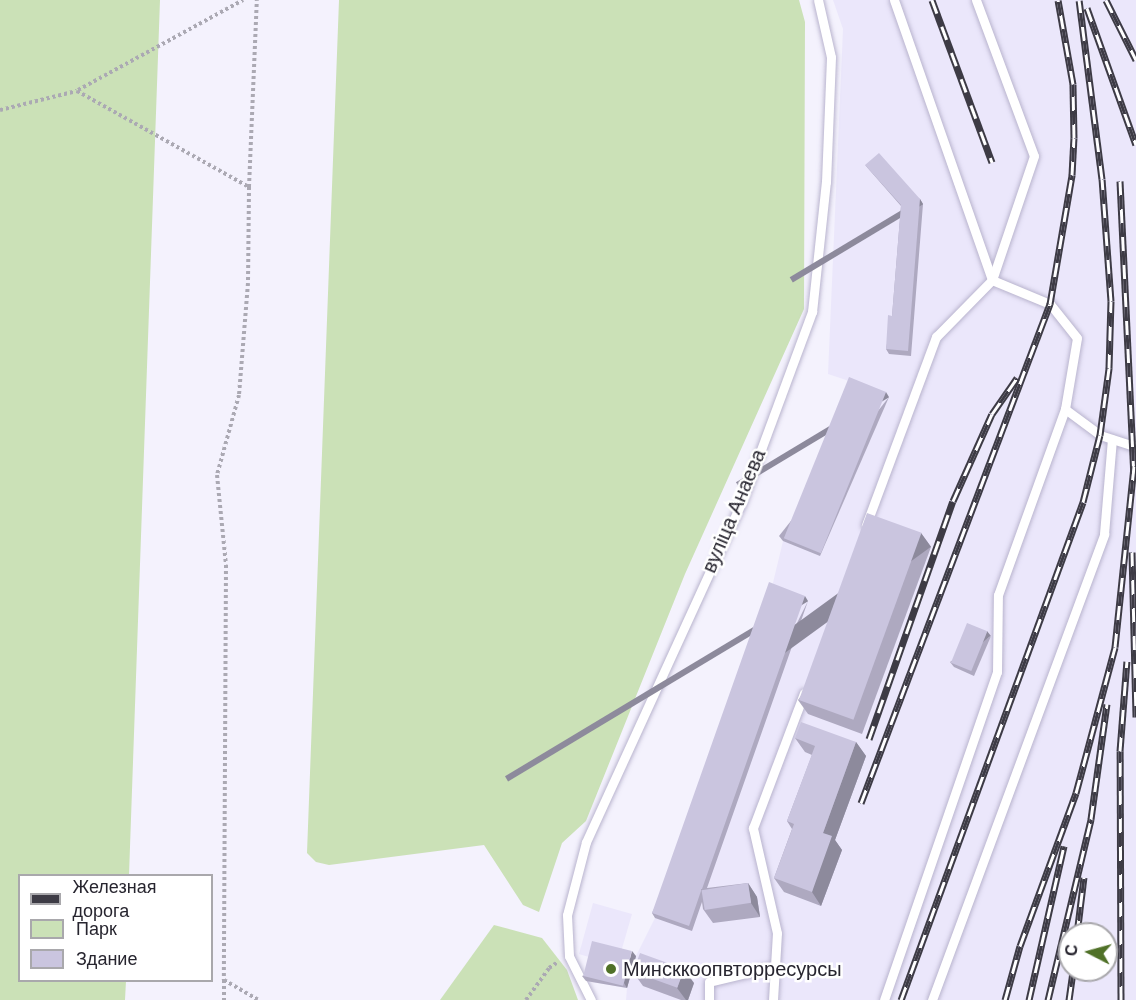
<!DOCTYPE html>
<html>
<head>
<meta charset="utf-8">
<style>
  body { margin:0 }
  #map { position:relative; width:1136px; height:1000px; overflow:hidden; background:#f4f2fd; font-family:"DM Sans",sans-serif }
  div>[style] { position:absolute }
  .built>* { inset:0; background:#ebe7fb }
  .green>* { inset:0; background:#cbe1b7 }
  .path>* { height:4px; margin-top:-2px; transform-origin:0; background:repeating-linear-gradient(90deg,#aba9b3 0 3px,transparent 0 6px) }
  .roads { filter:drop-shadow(0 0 2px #b9b4ce) drop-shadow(0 0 2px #b9b4ce) }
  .service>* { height:9px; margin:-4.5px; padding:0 4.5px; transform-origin:4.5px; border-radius:4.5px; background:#fff }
  .rail>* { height:7px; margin-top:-3.5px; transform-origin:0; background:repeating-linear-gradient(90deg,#fff 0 14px,#3d3b45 0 28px); box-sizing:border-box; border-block:2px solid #3d3b45 }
  .wall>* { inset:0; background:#aea9c0 }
  .shaded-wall>* { inset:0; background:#8d8a9c; transform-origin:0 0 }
  .building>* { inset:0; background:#cac5df; transform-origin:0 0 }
  .dots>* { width:16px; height:16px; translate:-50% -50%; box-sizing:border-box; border:3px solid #fff; border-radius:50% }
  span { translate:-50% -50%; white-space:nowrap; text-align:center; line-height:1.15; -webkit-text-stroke:5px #fff; paint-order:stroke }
  .street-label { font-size:20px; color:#27252f }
  .poi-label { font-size:20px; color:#27252f }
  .left { translate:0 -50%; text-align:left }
  .legend { position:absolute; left:18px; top:874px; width:195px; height:108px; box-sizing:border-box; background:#fff; border:2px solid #a9a8ac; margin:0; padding:8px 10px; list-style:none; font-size:18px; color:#27252f }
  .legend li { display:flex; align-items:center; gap:12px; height:30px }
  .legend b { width:30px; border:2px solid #a9a8ac }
  .north { position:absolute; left:1058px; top:922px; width:60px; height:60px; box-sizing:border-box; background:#fff; border:2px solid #a9a8ac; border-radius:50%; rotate:276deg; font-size:16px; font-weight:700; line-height:24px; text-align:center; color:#27252f }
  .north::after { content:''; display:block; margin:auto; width:21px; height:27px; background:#507128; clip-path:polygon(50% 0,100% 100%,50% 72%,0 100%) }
</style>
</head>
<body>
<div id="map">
  <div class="built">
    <div style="clip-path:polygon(evenodd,833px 0,1136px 0,1136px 1000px,626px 1000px,627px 988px,586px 981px,592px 958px,579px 954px,593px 903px,632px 914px,621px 952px,636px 956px,655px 918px,772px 587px,783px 541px,852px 382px,828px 374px,843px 29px,833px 0,1070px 934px,1106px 934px,1106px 970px,1070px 970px,1070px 934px)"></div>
  </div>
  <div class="green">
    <div style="clip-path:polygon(0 0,160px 0,129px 875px,20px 876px,20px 980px,126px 981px,125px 1000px,0 1000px)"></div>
    <div style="clip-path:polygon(339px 0,799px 0,805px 22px,804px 309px,685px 574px,586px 821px,562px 843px,539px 912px,523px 905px,484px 845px,329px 865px,316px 862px,307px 853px)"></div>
    <div style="clip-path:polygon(494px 925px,542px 938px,567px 970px,578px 1000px,440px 1000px)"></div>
  </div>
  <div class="path">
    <div style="left:78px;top:90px;width:188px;rotate:-28.6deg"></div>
    <div style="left:0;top:110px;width:79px;rotate:-13.9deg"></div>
    <div style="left:77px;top:91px;width:197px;rotate:29.2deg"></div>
    <div style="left:249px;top:187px;width:96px;rotate:90.6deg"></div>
    <div style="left:248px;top:283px;width:112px;rotate:94.6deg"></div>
    <div style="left:239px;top:395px;width:83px;rotate:105.4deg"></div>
    <div style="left:217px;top:475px;width:90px;rotate:84.3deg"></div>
    <div style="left:226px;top:565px;width:415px;rotate:90.3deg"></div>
    <div style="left:224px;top:980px;width:39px;rotate:30deg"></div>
    <div style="left:249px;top:187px;width:187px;rotate:-87.6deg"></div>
    <div style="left:224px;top:980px;width:20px;rotate:90deg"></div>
    <div style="left:526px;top:1000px;width:39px;rotate:-54deg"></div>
    <div style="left:549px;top:968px;width:11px;rotate:-34deg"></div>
  </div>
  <div class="roads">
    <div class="service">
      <div style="left:894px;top:0;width:297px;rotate:70.7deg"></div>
      <div style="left:976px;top:0;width:166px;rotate:69.6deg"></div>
      <div style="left:1034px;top:156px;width:131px;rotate:108.7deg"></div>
      <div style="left:866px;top:525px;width:201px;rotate:-69.6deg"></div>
      <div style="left:936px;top:337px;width:80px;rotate:-45.5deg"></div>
      <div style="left:992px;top:280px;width:63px;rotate:22.5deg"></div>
      <div style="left:1050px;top:304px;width:43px;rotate:51.5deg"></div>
      <div style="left:1077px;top:338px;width:72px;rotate:99.6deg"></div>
      <div style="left:1065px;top:409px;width:44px;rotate:36.6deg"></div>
      <div style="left:1100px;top:435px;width:38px;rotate:18deg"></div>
      <div style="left:591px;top:1000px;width:49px;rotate:-116.6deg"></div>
      <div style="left:569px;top:956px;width:41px;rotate:-92.8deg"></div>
      <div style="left:567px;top:915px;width:75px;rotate:-75.4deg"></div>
      <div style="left:586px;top:842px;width:375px;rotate:-65.4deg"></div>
      <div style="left:742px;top:501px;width:202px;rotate:-69.7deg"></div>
      <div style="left:812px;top:312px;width:131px;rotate:-83.9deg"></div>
      <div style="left:826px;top:182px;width:125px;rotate:-87.7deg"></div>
      <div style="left:831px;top:57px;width:58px;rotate:-102.8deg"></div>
      <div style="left:709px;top:1000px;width:18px;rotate:-90deg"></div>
      <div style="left:709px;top:982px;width:68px;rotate:-13.6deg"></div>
      <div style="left:773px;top:1000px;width:67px;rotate:-86.6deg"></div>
      <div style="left:777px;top:933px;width:108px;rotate:-102.9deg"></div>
      <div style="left:753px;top:828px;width:144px;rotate:-69.3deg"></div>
      <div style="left:884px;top:1000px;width:347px;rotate:-71deg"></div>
      <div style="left:997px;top:672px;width:77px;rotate:-89.3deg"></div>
      <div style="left:998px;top:595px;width:198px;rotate:-70.2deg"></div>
      <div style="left:932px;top:1000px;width:497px;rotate:-69.7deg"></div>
      <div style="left:1104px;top:534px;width:95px;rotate:-85.2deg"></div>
    </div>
  </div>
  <div class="rail">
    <div style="left:932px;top:0;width:173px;rotate:69.7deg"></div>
    <div style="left:1106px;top:0;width:67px;rotate:63.4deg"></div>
    <div style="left:1087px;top:8px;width:145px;rotate:70.3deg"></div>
    <div style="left:1120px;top:181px;width:293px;rotate:87.3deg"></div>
    <div style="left:1132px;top:552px;width:165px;rotate:88.6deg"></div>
    <div style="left:869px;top:739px;width:252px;rotate:-70.6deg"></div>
    <div style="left:953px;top:501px;width:95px;rotate:-65.9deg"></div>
    <div style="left:992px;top:414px;width:44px;rotate:-55.2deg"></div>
    <div style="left:861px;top:803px;width:534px;rotate:-69.26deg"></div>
    <div style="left:1050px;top:304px;width:131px;rotate:-80.3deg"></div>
    <div style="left:1072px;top:175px;width:37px;rotate:-87deg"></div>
    <div style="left:1074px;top:138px;width:54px;rotate:-91.1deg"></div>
    <div style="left:1073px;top:84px;width:85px;rotate:-100.1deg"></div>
    <div style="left:1077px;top:934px;width:57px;rotate:-83deg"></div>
    <div style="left:901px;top:1000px;width:530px;rotate:-69.92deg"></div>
    <div style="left:1083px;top:502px;width:69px;rotate:-75.8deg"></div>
    <div style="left:1100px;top:435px;width:68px;rotate:-82.3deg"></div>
    <div style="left:1109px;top:368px;width:67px;rotate:-88.3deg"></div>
    <div style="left:1111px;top:301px;width:122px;rotate:-94.2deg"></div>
    <div style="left:1102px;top:179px;width:180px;rotate:-97.3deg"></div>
    <div style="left:1005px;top:1000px;width:56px;rotate:-74.5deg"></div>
    <div style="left:1020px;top:946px;width:163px;rotate:-69.9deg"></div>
    <div style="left:1076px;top:793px;width:151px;rotate:-75deg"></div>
    <div style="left:1115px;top:647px;width:182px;rotate:-84deg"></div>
    <div style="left:1029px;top:1000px;width:158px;rotate:-77.2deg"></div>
    <div style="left:1048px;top:1000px;width:186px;rotate:-76.6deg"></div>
    <div style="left:1091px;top:819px;width:116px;rotate:-82.1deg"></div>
    <div style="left:1069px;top:1000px;width:30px;rotate:-82deg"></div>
    <div style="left:1121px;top:1000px;width:249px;rotate:-90.2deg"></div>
    <div style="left:1120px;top:751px;width:90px;rotate:-85.6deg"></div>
  </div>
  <div class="wall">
    <div style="clip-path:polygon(865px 165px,920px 199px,923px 204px,911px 356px,889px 354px,886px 349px,892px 316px,901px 206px)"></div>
    <div style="clip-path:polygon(889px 397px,820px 556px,783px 541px,779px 536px)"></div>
    <div style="clip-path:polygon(921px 533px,931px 547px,862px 734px,808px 714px,798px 700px)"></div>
    <div style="clip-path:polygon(808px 601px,707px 888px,748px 883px,757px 897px,760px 917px,713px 923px,703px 909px,702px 902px,692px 931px,655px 918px,652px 913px)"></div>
    <div style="clip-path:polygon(991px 636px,974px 676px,954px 667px,950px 662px)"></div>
    <div style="clip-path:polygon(795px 738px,856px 742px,866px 756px,835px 840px,842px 850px,821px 906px,784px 892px,774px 878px,792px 829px,787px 821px,812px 755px,805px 752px)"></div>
    <div style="clip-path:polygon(636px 956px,627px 988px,586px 981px,582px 976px)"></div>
    <div style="clip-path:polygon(633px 972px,694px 983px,688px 1000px,681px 1000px,643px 986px)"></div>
  </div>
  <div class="shaded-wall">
    <div style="left:920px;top:199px;width:6px;height:152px;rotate:59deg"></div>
    <div style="left:886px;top:392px;width:6px;height:175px;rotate:59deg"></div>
    <div style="left:921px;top:533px;width:17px;height:199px;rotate:54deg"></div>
    <div style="left:805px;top:596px;width:6px;height:350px;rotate:59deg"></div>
    <div style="left:987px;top:631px;width:6px;height:43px;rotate:51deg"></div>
    <div style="clip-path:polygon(856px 742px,866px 756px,835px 840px,842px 850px,821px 906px,812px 892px,823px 833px)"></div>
    <div style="clip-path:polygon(748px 883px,757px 897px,760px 917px,751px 903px)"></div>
    <div style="clip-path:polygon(632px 951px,636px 956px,627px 988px,624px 983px)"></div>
    <div style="clip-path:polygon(684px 969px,694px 983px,688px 1000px,686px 1000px,677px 988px)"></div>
  </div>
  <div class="building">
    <div style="clip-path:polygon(879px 153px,920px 199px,908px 351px,886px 349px,888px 315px,892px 316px,901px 205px,865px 165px)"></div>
    <div style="left:849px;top:377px;width:40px;height:174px;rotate:22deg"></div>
    <div style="left:867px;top:513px;width:58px;height:199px;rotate:20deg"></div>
    <div style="clip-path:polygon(769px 582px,805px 596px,702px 889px,701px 889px,701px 891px,689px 926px,652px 913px)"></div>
    <div style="left:967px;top:623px;width:22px;height:43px;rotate:22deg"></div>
    <div style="clip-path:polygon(801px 722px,856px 742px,823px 833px,832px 836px,812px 892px,774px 878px,794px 824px,787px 821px,815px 746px,795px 738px)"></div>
    <div style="left:748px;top:883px;width:20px;height:47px;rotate:81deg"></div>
    <div style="left:592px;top:941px;width:41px;height:36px;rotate:14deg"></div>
    <div style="left:640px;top:953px;width:47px;height:20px;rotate:20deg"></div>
  </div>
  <div class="dots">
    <div style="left:611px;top:969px;background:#507128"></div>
  </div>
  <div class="street-label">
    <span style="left:734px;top:511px;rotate:-67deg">вуліца Анаева</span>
  </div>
  <div class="poi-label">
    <span class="left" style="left:623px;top:969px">Минсккоопвторресурсы</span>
  </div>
  <ul class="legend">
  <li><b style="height:8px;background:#3d3b45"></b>Железная дорога</li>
  <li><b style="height:16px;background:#cbe1b7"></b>Парк</li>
  <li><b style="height:16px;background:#cac5df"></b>Здание</li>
  </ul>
  <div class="north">С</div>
</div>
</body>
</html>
